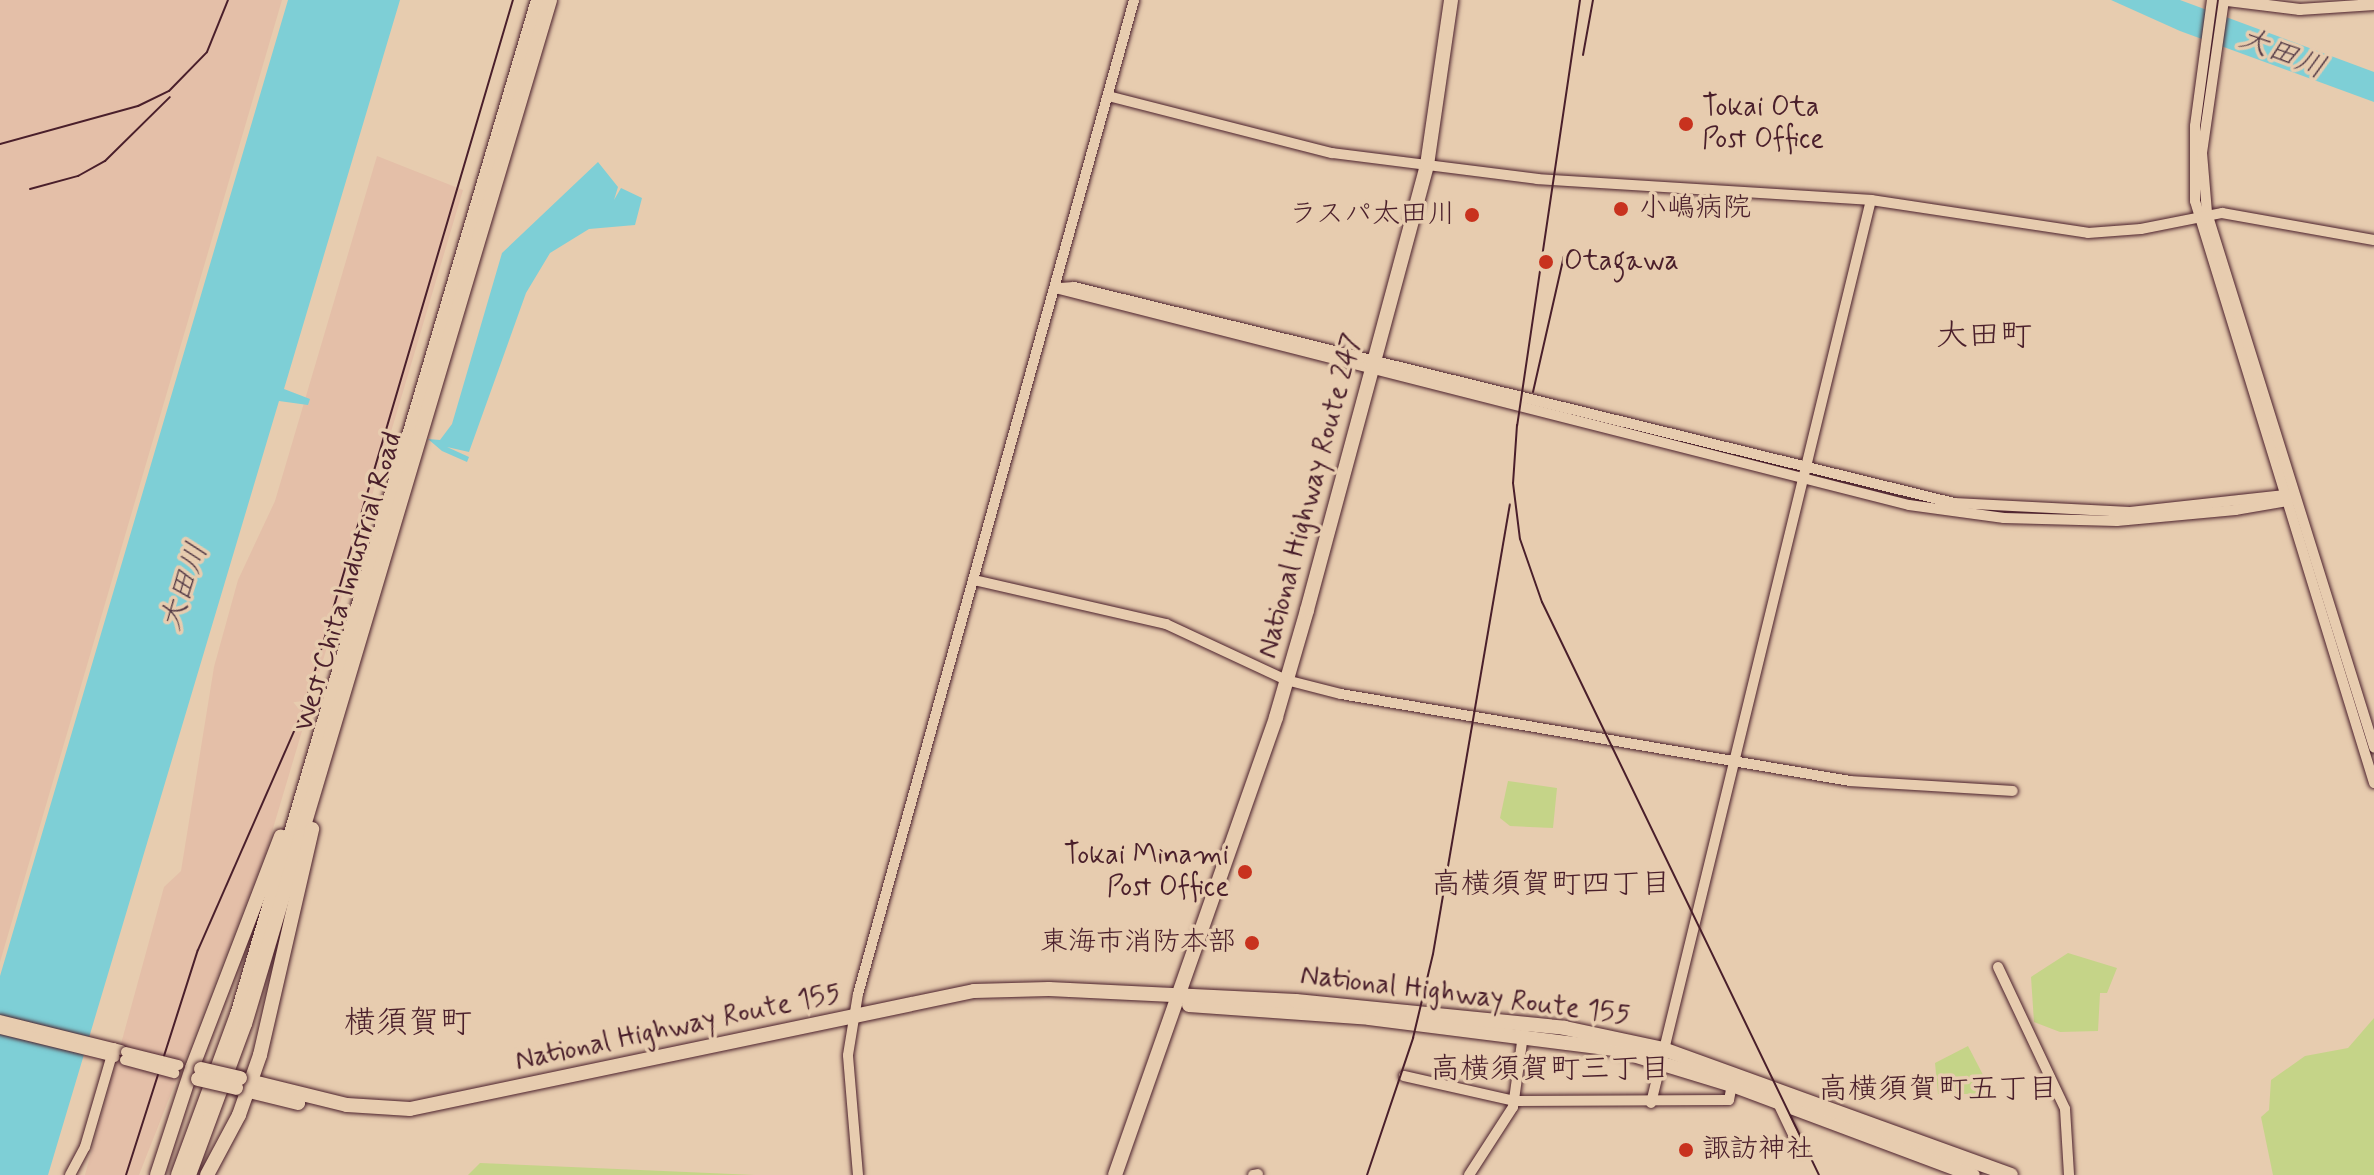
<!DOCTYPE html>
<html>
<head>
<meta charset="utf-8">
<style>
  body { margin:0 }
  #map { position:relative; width:2374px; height:1175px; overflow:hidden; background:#e7ccaf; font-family:Mynerve,"Klee One",sans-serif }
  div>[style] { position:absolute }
  .built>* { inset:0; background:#e4bfa8 }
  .green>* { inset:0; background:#c5d488 }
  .water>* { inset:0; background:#7ecfd6 }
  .roads { filter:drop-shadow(0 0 2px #4a1f2b) drop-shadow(0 0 2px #4a1f2b) }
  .tertiary>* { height:10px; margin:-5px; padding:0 5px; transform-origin:5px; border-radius:5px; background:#e7ccaf }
  .secondary>* { height:11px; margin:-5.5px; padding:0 5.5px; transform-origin:5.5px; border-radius:5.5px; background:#e7ccaf }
  .trunk>* { height:14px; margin:-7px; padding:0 7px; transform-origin:7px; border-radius:7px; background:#e7ccaf }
  .motorway>* { height:14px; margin:-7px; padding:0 7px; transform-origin:7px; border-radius:7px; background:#e7ccaf }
  .rail>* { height:2px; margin:-1px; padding:0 1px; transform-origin:1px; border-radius:1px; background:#4a1f2b }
  .bridges { filter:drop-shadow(0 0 2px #4a1f2b) drop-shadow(0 0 2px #4a1f2b) }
  .tertiary-bridge>* { height:10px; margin:-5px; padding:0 5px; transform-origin:5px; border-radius:5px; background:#e7ccaf }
  .trunk-bridge>* { height:14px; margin:-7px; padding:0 7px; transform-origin:7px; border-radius:7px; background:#e7ccaf }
  .dots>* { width:22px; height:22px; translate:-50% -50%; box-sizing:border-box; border:4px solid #e7ccaf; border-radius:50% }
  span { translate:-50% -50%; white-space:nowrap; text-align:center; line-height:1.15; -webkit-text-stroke:7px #e7ccaf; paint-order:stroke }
  .poi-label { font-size:28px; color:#4a1f2b }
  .left { translate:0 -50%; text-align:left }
  .right { translate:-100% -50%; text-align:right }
  .street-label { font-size:28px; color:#4a1f2b }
  .water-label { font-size:30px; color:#523945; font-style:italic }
  .neighbourhood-label { font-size:30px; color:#4a1f2b }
  .quarter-label { font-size:32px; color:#4a1f2b }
</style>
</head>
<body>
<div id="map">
  <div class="built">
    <div style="clip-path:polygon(0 0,282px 0,0 962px)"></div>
    <div style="clip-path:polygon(377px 156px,463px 190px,266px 852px,139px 1175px,85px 1175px,164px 887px,181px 871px,214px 667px,238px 580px,275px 501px)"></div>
  </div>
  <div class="green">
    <div style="clip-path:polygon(1508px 781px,1557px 788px,1553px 828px,1510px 826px,1500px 818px)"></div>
    <div style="clip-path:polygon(2068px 953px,2117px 968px,2107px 993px,2100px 993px,2098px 1031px,2060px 1032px,2034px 1022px,2031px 977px)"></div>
    <div style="clip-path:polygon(2374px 1018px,2374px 1175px,2273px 1175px,2261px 1117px,2269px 1110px,2271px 1080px,2305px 1056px,2348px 1048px)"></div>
    <div style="clip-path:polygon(1968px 1046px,1993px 1094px,1938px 1094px,1935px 1063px)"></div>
    <div style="clip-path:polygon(480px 1163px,755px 1175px,468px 1175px)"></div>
  </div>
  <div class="water">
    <div style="clip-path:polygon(288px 0,400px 0,284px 389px,310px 399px,308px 405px,279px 401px,48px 1175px,0 1175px,0 976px)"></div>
    <div style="clip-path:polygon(2111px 0,2180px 0,2374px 72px,2374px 102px,2180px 31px)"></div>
    <div style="clip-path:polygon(598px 162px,618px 187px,614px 200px,621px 188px,642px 198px,635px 225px,589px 229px,550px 253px,526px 293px,469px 452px,447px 447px,469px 457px,467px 462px,442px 451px,428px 439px,440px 440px,452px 424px,502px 253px)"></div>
  </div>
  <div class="roads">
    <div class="tertiary">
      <div style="left:2212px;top:0;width:127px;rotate:97.7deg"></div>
      <div style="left:2195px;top:126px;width:75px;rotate:90deg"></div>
      <div style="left:2195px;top:201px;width:609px;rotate:72.9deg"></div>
      <div style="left:2224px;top:0;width:155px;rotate:98.2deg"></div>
      <div style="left:2202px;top:153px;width:60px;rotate:85.2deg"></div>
      <div style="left:2207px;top:213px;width:560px;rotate:72.63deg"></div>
      <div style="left:1108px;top:96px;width:231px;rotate:14.3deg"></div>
      <div style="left:1332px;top:153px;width:207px;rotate:7.2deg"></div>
      <div style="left:1537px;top:179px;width:335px;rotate:3.6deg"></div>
      <div style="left:1871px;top:200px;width:219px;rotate:8.6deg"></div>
      <div style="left:2088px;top:233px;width:53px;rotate:-4.3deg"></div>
      <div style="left:2141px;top:229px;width:83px;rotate:-11.2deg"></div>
      <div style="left:2222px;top:213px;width:154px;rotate:10.1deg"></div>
      <div style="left:1055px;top:288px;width:881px;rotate:14.26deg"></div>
      <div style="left:1909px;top:505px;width:96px;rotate:7.8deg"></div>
      <div style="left:2004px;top:518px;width:113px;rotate:1.5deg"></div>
      <div style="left:2117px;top:521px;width:119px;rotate:-5.3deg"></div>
      <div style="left:2235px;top:510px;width:53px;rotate:-9.8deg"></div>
      <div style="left:2287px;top:501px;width:10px;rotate:-45deg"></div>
      <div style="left:1060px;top:288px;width:14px;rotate:-4deg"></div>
      <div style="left:1074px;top:287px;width:906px;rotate:13.79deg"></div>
      <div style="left:1954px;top:503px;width:176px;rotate:2.9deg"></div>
      <div style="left:2130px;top:512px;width:165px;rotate:-6.3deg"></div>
      <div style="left:974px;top:580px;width:197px;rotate:12.9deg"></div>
      <div style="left:1166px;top:624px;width:132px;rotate:25deg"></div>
      <div style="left:1286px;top:680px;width:57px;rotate:14.3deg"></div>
      <div style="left:1341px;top:694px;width:516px;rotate:9.7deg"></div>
      <div style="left:1850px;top:781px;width:163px;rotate:3.5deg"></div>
      <div style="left:1998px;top:967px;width:157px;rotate:64.7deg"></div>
      <div style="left:2065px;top:1109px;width:66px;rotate:86.5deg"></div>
      <div style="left:0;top:1020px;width:125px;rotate:13.9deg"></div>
      <div style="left:0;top:1029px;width:118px;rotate:13.7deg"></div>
      <div style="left:1404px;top:1076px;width:114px;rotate:12.7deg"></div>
      <div style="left:1515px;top:1101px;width:214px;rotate:-0.3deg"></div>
      <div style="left:1729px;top:1100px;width:15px;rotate:-79deg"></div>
      <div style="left:1651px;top:1103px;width:929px;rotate:-76.31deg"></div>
      <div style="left:1779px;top:1105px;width:49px;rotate:64.5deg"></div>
      <div style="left:70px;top:1175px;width:32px;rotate:-62deg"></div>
      <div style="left:85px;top:1147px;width:103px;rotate:-73.7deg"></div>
      <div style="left:858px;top:1175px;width:120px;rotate:-94.8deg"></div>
      <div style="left:848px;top:1055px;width:62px;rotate:-80.7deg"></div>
      <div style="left:858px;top:994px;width:1032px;rotate:-74.48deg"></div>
      <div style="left:1253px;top:1175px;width:5px;rotate:-11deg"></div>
      <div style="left:1469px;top:1175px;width:81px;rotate:-57.1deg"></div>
      <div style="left:1513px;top:1107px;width:73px;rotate:-82.1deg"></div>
    </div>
    <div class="secondary">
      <div style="left:2227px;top:0;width:73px;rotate:7.1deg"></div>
      <div style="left:2299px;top:9px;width:75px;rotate:-3.8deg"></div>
    </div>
    <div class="trunk">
      <div style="left:1189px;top:1005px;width:180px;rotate:4.1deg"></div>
      <div style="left:1369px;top:1018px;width:247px;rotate:7.2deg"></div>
      <div style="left:1614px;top:1049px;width:123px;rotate:17deg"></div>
      <div style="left:1732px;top:1085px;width:257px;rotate:20.5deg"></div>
      <div style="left:241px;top:1079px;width:109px;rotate:13.8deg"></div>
      <div style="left:347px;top:1105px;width:63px;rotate:3.6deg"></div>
      <div style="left:410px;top:1109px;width:576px;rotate:-11.82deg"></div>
      <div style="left:974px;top:991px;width:75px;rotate:-1.5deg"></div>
      <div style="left:1049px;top:989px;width:247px;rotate:2.8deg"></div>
      <div style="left:1296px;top:1001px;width:270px;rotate:5.7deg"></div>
      <div style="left:1565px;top:1028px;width:100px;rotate:12.1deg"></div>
      <div style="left:1663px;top:1049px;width:370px;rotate:19.9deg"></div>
      <div style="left:237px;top:1088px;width:63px;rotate:13.8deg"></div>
      <div style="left:1115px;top:1175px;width:485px;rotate:-70.6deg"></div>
      <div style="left:1276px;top:717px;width:111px;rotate:-73.8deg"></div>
      <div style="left:1307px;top:610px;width:461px;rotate:-74.9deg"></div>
      <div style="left:1427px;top:165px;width:167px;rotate:-81.7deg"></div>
    </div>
    <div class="motorway">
      <div style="left:157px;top:1175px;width:113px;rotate:-71.9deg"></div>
      <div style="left:192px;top:1068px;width:248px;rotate:-69deg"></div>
      <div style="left:178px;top:1175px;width:171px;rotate:-69.8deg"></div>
      <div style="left:237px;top:1015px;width:1059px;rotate:-73.48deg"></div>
      <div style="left:189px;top:1175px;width:161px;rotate:-69.7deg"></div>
      <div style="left:245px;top:1024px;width:1068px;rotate:-73.41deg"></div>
      <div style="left:207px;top:1175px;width:68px;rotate:-61.9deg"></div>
      <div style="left:239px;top:1115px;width:64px;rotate:-70.7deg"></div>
      <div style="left:260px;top:1055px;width:232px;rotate:-77deg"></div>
    </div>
  </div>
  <div class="rail">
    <div style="left:1580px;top:0;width:430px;rotate:98.4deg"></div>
    <div style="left:1517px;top:425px;width:58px;rotate:93.9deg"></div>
    <div style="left:1513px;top:483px;width:56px;rotate:82.9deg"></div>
    <div style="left:1520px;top:539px;width:67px;rotate:70.8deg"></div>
    <div style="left:1542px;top:602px;width:636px;rotate:64.2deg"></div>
    <div style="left:1583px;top:55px;width:56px;rotate:-79.7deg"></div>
    <div style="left:0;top:144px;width:143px;rotate:-15.4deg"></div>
    <div style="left:138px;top:106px;width:34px;rotate:-26deg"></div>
    <div style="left:169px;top:91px;width:54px;rotate:-45.7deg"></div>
    <div style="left:207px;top:52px;width:56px;rotate:-68deg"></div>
    <div style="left:30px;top:189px;width:50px;rotate:-15.2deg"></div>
    <div style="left:78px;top:176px;width:31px;rotate:-29deg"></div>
    <div style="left:105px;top:161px;width:91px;rotate:-44.6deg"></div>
    <div style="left:1533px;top:392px;width:139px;rotate:-77.2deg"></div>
    <div style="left:126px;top:1175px;width:236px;rotate:-72.3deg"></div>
    <div style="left:198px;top:950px;width:261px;rotate:-66.3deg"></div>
    <div style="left:303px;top:711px;width:741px;rotate:-73.55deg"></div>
    <div style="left:1367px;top:1175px;width:145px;rotate:-71.4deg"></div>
    <div style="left:1413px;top:1038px;width:86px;rotate:-76.6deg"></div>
    <div style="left:1433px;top:954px;width:456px;rotate:-80.3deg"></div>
  </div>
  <div class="bridges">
    <div class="tertiary-bridge">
      <div style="left:126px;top:1052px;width:54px;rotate:14deg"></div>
      <div style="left:125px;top:1060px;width:51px;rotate:14.9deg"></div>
    </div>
    <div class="trunk-bridge">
      <div style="left:201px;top:1069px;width:40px;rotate:13deg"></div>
      <div style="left:198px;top:1079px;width:39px;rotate:13deg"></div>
    </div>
  </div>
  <div class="dots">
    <div style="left:1686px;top:124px;background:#c8321e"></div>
    <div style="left:1621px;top:209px;background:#c8321e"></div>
    <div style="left:1472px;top:215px;background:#c8321e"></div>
    <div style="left:1546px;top:262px;background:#c8321e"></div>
    <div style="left:1245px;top:872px;background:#c8321e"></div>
    <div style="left:1252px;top:943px;background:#c8321e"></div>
    <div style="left:1686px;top:1150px;background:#c8321e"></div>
  </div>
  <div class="poi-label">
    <span class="left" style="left:1702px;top:124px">Tokai Ota<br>Post Office</span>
    <span class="left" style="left:1639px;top:209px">小嶋病院</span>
    <span class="right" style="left:1456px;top:215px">ラスパ太田川</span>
    <span class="left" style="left:1564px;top:262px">Otagawa</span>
    <span class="right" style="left:1229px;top:872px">Tokai Minami<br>Post Office</span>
    <span class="right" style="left:1236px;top:943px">東海市消防本部</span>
    <span class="left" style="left:1702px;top:1150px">諏訪神社</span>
  </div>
  <div class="street-label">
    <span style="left:1311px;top:496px;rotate:-75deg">National Highway Route 247</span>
    <span style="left:349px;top:582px;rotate:-73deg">West Chita Industrial Road</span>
    <span style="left:1465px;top:996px;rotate:7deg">National Highway Route 155</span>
    <span style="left:678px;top:1028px;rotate:-12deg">National Highway Route 155</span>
  </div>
  <div class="water-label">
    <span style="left:2282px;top:54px;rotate:22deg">大田川</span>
    <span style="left:185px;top:587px;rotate:-71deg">大田川</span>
  </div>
  <div class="neighbourhood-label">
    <span style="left:1551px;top:885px">高横須賀町四丁目</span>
    <span style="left:1550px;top:1070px">高横須賀町三丁目</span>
    <span style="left:1938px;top:1090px">高横須賀町五丁目</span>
  </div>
  <div class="quarter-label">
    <span style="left:1984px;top:336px">大田町</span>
    <span style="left:408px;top:1023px">横須賀町</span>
  </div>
</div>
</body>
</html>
